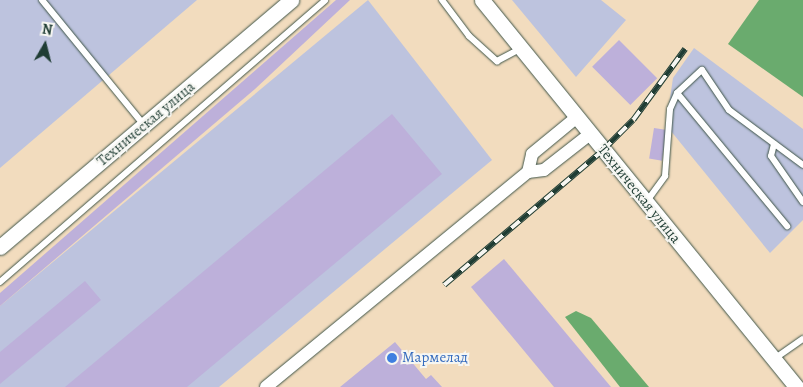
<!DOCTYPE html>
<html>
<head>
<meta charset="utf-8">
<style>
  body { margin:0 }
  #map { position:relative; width:803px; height:387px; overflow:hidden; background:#f2dcbe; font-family:Alegreya,serif }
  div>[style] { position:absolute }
  .industrial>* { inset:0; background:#bdc3de }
  .forest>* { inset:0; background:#6aab6e }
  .building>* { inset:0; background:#bdb0da; transform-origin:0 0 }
  .roads { filter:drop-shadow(0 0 1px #3f5549) drop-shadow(0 0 1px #3f5549) }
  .service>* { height:6px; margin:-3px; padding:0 3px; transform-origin:3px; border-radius:3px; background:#fff }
  .minor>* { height:12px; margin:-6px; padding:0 6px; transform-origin:6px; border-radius:6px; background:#fff }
  .tertiary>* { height:15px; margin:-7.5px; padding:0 7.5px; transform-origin:7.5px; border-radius:7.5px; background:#fff }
  .rail>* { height:5.5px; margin-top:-2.75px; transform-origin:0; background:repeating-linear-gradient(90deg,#f6f6f2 0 11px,#1f3d34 0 22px); box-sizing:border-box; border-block:1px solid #1f3d34 }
  .dots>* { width:14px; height:14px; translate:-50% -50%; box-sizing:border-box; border:2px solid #f6f6f2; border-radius:50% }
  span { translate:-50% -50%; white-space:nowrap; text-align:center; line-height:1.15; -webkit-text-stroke:4px #f6f6f2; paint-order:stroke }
  .street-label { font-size:15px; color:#1f3d34 }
  .shop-label { font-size:15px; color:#366cbe }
  .left { translate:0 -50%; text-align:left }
  .north { position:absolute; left:20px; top:20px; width:50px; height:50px; -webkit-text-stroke:4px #f6f6f2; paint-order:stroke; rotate:8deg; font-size:14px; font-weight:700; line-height:20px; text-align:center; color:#1f3d34 }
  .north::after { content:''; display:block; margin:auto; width:18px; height:22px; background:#1f3d34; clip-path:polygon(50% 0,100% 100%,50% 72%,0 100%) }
</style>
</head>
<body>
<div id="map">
  <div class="industrial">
    <div style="clip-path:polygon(0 0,197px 0,0 168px)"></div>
    <div style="clip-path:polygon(368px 0,492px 160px,219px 387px,0 387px,0 306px)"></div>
    <div style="clip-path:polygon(512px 0,601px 0,626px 20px,576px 77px)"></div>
    <div style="clip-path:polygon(694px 48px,803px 129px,803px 220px,770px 253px,666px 125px,673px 78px)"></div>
  </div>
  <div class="forest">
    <div style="clip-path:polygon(759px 0,803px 0,803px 97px,728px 44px)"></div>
    <div style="clip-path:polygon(576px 311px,591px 318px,649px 387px,620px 387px,565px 317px)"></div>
  </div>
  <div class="building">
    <div style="clip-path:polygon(336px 0,350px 0,255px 89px,0 306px,0 293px)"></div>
    <div style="left:619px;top:40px;width:54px;height:38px;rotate:45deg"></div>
    <div style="clip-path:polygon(392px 114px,442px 174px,187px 387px,65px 387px)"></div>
    <div style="left:654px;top:128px;width:13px;height:31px;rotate:9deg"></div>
    <div style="clip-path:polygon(504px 259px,611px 387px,554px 387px,471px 287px)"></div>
    <div style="clip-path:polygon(85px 281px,101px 300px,0 384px,0 352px)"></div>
    <div style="clip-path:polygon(395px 342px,426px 379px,431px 375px,442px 387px,340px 387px)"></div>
  </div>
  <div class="roads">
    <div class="service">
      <div style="left:42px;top:0;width:160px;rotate:50.8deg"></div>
      <div style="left:442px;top:0;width:45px;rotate:53.1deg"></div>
      <div style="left:469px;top:36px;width:38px;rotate:42deg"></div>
      <div style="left:497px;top:61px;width:26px;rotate:-28deg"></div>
      <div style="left:677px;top:93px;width:34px;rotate:-43deg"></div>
      <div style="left:702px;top:70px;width:48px;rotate:56deg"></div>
      <div style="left:729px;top:110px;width:92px;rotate:36.6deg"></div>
      <div style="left:774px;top:144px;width:12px;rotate:104deg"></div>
      <div style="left:771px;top:156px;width:56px;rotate:55.2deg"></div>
      <div style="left:647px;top:201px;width:31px;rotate:-54deg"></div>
      <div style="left:665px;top:176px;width:67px;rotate:-85.7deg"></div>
      <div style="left:670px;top:109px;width:17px;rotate:-66deg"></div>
      <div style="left:677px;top:93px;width:173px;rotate:50.4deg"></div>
      <div style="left:0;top:282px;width:430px;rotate:-40.9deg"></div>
      <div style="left:774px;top:359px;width:35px;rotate:-35deg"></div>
    </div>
    <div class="minor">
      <div style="left:528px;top:172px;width:18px;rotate:-77deg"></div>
      <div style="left:532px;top:154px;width:58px;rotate:-39.4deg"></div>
      <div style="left:266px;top:387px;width:339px;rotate:-39.4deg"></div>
      <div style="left:528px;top:172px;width:16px;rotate:-7deg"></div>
      <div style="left:544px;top:170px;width:58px;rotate:-38deg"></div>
    </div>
    <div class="tertiary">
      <div style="left:482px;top:0;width:499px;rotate:50.9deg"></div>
      <div style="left:0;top:247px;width:382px;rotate:-40.3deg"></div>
    </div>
  </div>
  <div class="rail">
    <div style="left:444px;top:285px;width:209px;rotate:-40.3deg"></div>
    <div style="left:603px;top:150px;width:42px;rotate:-45deg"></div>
    <div style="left:633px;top:120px;width:88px;rotate:-53.8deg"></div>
  </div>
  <div class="dots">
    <div style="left:392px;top:358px;background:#3f7fe0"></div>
  </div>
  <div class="street-label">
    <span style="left:146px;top:124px;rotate:-40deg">Техническая улица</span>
    <span style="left:639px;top:194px;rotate:51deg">Техническая улица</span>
  </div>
  <div class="shop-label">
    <span class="left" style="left:402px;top:358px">Мармелад</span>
  </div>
  <div class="north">N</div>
</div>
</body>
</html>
